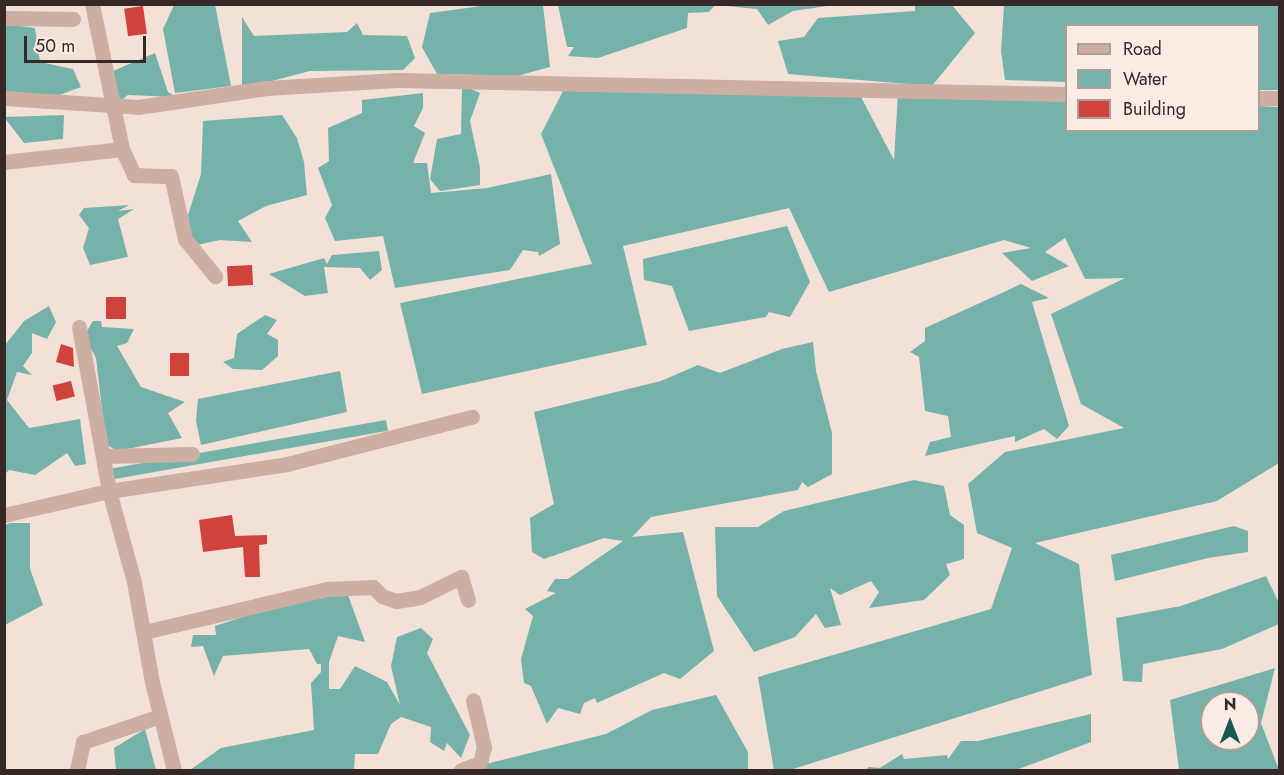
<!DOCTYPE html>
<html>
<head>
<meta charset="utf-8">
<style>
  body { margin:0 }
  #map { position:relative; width:1284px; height:775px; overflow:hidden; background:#f3e1d8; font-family:Jost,sans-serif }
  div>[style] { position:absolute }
  .water>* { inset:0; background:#75b2a9; transform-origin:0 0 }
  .building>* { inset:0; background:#cf433a; transform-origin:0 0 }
  .minor>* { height:15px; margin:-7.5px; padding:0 7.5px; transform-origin:7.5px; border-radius:7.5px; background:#ccaea3 }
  span { translate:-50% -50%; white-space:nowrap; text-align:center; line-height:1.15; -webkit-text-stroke:4.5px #faece4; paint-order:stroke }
  .frame { position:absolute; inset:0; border:6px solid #362826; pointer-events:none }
  .legend { position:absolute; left:1065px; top:24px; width:195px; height:108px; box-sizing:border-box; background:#faece4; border:2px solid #ac9e98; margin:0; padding:8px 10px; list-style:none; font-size:18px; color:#362826 }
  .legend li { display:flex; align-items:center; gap:12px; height:30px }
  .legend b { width:30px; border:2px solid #ac9e98 }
  .north { position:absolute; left:1200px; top:691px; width:60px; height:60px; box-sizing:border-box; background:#faece4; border:2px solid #ac9e98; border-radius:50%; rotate:0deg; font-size:16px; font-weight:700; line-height:24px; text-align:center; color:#362826 }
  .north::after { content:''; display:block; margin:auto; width:21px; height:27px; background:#185a53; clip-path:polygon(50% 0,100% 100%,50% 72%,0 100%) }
  .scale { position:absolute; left:24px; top:36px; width:122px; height:27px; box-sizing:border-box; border:3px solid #362826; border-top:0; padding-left:8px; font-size:18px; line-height:21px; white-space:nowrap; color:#362826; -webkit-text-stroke:4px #faece4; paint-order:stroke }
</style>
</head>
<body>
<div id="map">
  <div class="water">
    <div style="clip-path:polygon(915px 4px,952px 5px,975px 33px,932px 86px,788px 74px,778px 41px,804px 37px,818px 18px,915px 11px)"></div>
    <div style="clip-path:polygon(174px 5px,215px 5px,231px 86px,175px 93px,163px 29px)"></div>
    <div style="clip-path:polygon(489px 5px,543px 5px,550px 67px,517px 76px,437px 74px,422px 47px,430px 13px)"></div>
    <div style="clip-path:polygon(558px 5px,558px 4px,834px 5px,793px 11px,768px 25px,757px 9px,715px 5px,709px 12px,688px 13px,687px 28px,598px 58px,568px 56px,574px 47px,567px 47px)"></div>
    <div style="clip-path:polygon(1004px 5px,1279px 5px,1279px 90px,1259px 90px,1258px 26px,1066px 26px,1066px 82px,1005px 80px,1001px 51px)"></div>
    <div style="clip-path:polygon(242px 17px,254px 36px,347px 32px,357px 23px,363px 35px,407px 36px,415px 58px,403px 70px,310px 71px,242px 89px)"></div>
    <div style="clip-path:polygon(5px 24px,35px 28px,40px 62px,73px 69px,81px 87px,46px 100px,5px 94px)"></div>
    <div style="clip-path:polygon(155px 53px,168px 92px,176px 97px,128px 95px,120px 101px,113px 71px)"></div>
    <div style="clip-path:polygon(467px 87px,480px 93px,470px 121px,480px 168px,480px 185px,440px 191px,430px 179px,437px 139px,461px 134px,462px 89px)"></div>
    <div style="clip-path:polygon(564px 89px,861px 97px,894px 160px,898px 93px,1066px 99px,1066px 130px,1258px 130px,1259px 106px,1279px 107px,1279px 463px,1217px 501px,1035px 543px,1079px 564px,1092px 675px,790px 770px,774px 770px,758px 677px,991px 609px,1012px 548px,977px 533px,968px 484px,1005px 452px,1124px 428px,1081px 404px,1051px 314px,1125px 278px,1085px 279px,1065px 238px,1045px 252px,1069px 266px,1032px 281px,1002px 253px,1031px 248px,1004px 240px,829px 292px,789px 208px,623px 246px,647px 345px,422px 394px,400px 303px,592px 264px,541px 134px)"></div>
    <div style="clip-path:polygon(423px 93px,423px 108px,414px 126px,425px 133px,413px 163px,427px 163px,431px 193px,487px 188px,551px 174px,560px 244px,539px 256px,538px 252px,523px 250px,510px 270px,395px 288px,383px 236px,335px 241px,325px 218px,332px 205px,318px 168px,329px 161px,328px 128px,362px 113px,362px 100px)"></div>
    <div style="clip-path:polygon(64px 115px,63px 139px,24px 143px,4px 117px)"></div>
    <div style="clip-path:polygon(282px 115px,297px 138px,304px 162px,307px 195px,266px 206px,238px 221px,252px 242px,220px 240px,193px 246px,188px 215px,201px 174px,203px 121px)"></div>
    <div style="clip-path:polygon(129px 205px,118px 211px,134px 209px,118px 219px,128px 257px,90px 265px,83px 248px,89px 228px,79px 215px,84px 208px)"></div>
    <div style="clip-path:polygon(787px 226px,810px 282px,790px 317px,769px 312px,766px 317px,689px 331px,672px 286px,644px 280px,643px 259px)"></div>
    <div style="clip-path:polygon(379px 251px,382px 270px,370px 280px,360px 268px,324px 267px,328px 293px,305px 296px,269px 274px,324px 258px,327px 264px,332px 255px)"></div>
    <div style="clip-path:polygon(1021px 284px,1049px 298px,1032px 302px,1069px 426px,1057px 439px,1044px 429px,1015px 442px,1015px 436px,925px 456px,930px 442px,951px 437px,948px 416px,925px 411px,919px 357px,910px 352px,925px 341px,925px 328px)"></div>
    <div style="clip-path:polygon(49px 306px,56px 322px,47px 339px,32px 333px,32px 353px,23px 366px,32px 375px,17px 372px,7px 400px,29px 428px,80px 419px,86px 464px,75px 466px,67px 453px,35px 475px,9px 470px,5px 474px,5px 345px,24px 321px)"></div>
    <div style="clip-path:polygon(265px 315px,277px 320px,267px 334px,278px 340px,278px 356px,262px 370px,233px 369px,223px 362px,234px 358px,237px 334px)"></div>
    <div style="clip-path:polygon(93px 321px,101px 321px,102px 327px,134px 329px,127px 343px,117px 346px,141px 387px,185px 402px,168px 413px,182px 438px,117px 451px,106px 444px,96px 358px,84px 336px)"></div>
    <div style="clip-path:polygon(813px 342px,816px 371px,832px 433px,832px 474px,808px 487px,802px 482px,798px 490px,651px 517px,632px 537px,683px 532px,714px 651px,680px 679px,664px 673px,597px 703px,595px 698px,584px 703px,580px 714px,558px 708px,547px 724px,531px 686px,524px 683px,521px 659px,533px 616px,525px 609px,556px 593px,547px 591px,555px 579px,568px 579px,623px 541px,604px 538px,544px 559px,532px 552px,530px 518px,554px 504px,534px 412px,661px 381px,698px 365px,720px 373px,782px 349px)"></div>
    <div style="clip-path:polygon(340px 371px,347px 412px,201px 445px,196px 421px,198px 399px)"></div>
    <div style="left:386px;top:420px;width:11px;height:283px;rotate:80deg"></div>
    <div style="clip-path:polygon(914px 480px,944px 486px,950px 515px,964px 525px,964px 559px,946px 564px,950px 575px,924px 600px,869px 608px,879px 592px,871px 581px,840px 595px,830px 588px,841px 625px,825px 628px,816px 614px,795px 637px,754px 652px,717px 596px,715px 527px,758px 527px,784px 511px)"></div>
    <div style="clip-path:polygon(10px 523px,30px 523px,30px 569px,43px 605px,5px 625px,5px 525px)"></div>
    <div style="clip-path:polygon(1234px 526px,1248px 531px,1248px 552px,1208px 558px,1115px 581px,1111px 555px)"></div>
    <div style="clip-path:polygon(1266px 576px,1279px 603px,1279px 624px,1222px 649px,1143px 664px,1142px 682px,1123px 681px,1116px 618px,1181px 606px)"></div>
    <div style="clip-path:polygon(327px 589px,348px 595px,365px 642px,338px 636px,329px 662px,329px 689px,340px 689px,355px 666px,387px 682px,400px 705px,391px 666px,397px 637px,421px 628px,433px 639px,427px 653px,470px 735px,461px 758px,447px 743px,444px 751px,430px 742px,431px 727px,401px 717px,391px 724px,378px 754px,355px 754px,354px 770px,190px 770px,221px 748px,314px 730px,311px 683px,321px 672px,321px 664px,317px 664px,309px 649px,223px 656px,214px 676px,203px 646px,191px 647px,193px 635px,216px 635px,215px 626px)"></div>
    <div style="clip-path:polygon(evenodd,1275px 668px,1261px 723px,1279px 770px,1179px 770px,1170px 700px,1275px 668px,1212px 703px,1248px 703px,1248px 739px,1212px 739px,1212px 703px)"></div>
    <div style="clip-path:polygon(716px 695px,748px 752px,748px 770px,471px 770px,474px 767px,606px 734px,652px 710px)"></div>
    <div style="clip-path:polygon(1091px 714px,1091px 742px,1016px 770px,867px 770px,868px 767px,880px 768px,902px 754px,904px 759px,947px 755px,948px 759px,961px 741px,978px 741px)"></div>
    <div style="clip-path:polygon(145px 729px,156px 770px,116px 770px,114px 748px)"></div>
  </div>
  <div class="building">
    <div style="left:143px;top:6px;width:28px;height:19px;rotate:82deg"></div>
    <div style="left:252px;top:265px;width:20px;height:25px;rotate:87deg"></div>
    <div style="left:106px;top:297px;width:20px;height:22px"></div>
    <div style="clip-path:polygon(61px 344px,73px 348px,74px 367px,56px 362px)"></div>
    <div style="left:170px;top:353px;width:19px;height:23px"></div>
    <div style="left:71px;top:381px;width:16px;height:19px;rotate:76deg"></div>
    <div style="clip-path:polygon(232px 515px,235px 536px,267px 535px,267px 544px,259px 545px,260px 577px,245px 577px,243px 547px,203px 552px,199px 520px)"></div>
  </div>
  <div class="minor">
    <div style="left:4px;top:18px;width:69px;rotate:0.8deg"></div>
    <div style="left:4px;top:98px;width:134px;rotate:3.8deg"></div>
    <div style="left:138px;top:107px;width:130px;rotate:-8.4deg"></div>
    <div style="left:267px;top:88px;width:130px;rotate:-3.5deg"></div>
    <div style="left:397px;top:80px;width:669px;rotate:1.2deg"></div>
    <div style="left:1258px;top:98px;width:22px"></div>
    <div style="left:122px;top:149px;width:29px;rotate:65deg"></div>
    <div style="left:134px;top:175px;width:37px;rotate:2deg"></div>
    <div style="left:171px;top:176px;width:65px;rotate:77.5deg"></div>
    <div style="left:185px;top:239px;width:48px;rotate:51deg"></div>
    <div style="left:4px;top:162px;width:119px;rotate:-6.3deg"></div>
    <div style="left:122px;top:149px;width:148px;rotate:-101.7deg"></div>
    <div style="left:79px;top:327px;width:167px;rotate:79.6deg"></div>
    <div style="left:109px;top:491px;width:94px;rotate:74.6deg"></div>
    <div style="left:134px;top:582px;width:102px;rotate:79.8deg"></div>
    <div style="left:152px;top:682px;width:91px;rotate:76deg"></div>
    <div style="left:105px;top:456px;width:87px;rotate:-1.3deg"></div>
    <div style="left:4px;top:515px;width:108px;rotate:-12.9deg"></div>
    <div style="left:109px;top:491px;width:180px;rotate:-8.6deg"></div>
    <div style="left:287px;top:464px;width:191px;rotate:-14.3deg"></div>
    <div style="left:144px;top:632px;width:188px;rotate:-13.2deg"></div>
    <div style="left:327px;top:589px;width:46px;rotate:-2.5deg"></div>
    <div style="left:373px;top:587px;width:13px;rotate:45deg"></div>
    <div style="left:382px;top:596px;width:15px;rotate:20deg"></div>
    <div style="left:396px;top:601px;width:24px;rotate:-9deg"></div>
    <div style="left:420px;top:597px;width:46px;rotate:-26deg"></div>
    <div style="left:461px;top:577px;width:24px;rotate:73deg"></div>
    <div style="left:77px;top:770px;width:29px;rotate:-78deg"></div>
    <div style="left:83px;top:742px;width:81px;rotate:-18.7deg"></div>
    <div style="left:461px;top:770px;width:20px;rotate:-20deg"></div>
    <div style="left:480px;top:763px;width:16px;rotate:-76deg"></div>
    <div style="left:484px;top:747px;width:48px;rotate:-103.2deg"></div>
  </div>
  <div class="frame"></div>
  <ul class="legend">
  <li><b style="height:8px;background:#ccaea3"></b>Road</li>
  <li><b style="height:16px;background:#75b2a9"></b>Water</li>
  <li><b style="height:16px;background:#cf433a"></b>Building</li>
  </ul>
  <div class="north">N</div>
  <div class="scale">50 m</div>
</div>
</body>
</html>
